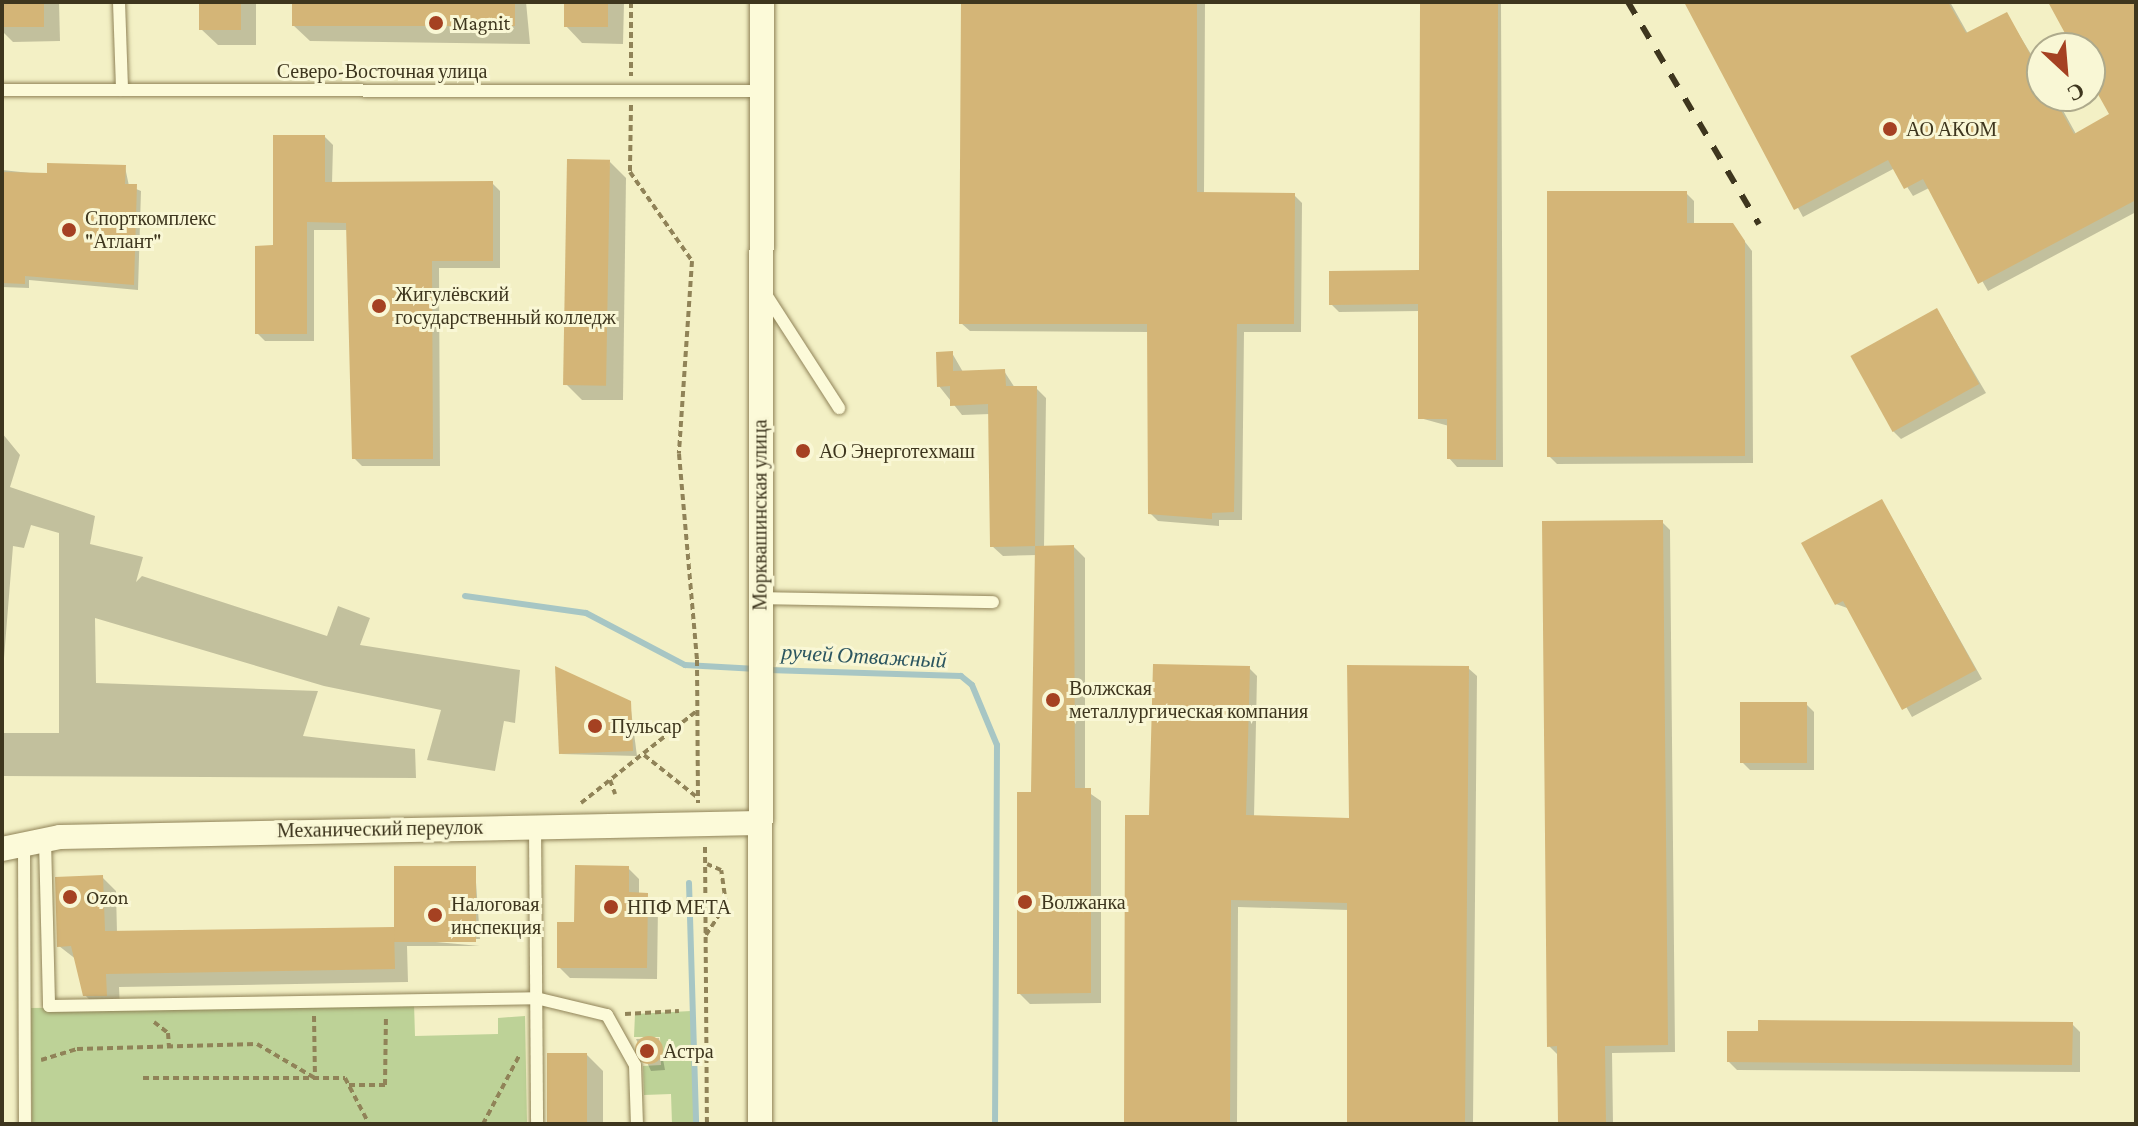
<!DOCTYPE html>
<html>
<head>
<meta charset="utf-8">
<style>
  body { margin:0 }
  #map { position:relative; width:2138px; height:1126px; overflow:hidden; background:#f3f0c5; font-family:"Crimson Pro",serif }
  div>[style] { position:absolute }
  .green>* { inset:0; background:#bdd297 }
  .shadow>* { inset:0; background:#0003 }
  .stream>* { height:6px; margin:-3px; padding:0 3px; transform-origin:3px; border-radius:3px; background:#a7c6c4 }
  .building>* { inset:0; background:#d4b577; transform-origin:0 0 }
  .round { border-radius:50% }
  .path>* { height:4px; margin-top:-2px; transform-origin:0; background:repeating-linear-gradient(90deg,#908358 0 6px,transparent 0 10px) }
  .roads { filter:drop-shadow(0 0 2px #908358) drop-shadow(0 0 2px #908358) }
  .lane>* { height:12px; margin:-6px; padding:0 6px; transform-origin:6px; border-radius:6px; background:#fcfad9 }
  .street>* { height:24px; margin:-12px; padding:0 12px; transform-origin:12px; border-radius:12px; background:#fcfad9 }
  .rail>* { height:6px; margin-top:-3px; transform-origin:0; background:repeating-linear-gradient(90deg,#3e361e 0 14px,transparent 0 28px) }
  .dots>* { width:22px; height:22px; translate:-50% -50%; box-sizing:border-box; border:4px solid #f9f7d5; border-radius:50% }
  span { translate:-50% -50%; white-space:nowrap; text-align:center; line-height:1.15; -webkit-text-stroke:6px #f9f7d5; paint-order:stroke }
  .poi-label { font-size:20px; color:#3e361e }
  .left { translate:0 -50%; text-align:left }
  .street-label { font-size:20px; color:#3e361e }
  .water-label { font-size:22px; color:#2c5660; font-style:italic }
  .frame { position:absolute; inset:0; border:4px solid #3e361e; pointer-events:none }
  .north { position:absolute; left:2026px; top:32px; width:80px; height:80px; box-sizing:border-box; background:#f9f7d5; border:2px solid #aeaa8c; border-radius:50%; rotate:154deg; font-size:22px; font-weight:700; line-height:32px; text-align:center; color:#3e361e }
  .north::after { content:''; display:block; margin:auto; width:28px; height:36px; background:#a54122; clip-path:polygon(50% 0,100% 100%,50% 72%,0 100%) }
</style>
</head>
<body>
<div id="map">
  <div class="green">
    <div style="clip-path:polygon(414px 1003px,415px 1036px,498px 1034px,498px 1018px,525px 1016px,527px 1124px,32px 1124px,31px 1008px)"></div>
    <div style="clip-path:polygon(691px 1011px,695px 1124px,672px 1124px,671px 1094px,644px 1095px,643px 1066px,661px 1065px,660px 1037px,634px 1037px,635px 1014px)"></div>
  </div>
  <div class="shadow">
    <div style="clip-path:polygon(2px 2px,59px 2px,60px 41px,13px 42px,2px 31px)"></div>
    <div style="clip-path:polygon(201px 2px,256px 2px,256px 45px,218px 45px,201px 29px)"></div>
    <div style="clip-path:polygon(294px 2px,526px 2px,530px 44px,310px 41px,293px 25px)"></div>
    <div style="clip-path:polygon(566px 2px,624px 2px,623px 44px,582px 43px,566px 26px)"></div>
    <div style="clip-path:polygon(963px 2px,1205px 2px,1204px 194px,1294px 195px,1302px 203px,1301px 332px,1244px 332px,1242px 520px,1219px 520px,1219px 526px,1158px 521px,1150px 513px,1149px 332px,970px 331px,961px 323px)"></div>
    <div style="clip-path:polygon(1422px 2px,1501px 2px,1503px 467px,1457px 467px,1449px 458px,1449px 426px,1420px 418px,1420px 311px,1339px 312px,1331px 304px,1421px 272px)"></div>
    <div style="clip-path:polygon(1686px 2px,1950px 2px,1968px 34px,2007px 15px,2042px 72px,2042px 96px,2055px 96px,2076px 134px,2111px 115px,2090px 75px,2090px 48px,2075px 48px,2051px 2px,2136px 2px,2136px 212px,1988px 291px,1929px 188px,1913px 196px,1895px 168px,1803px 217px)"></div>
    <div style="clip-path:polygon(325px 137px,333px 145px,332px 184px,492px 183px,500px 191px,500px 268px,439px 268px,440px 466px,362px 466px,354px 458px,348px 230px,314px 230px,314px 341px,265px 341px,257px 333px,275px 247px)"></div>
    <div style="clip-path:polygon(610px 162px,626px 178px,623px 400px,582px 400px,566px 384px)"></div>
    <div style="clip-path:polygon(125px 167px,129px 186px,141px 191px,138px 290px,29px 280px,29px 288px,2px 287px,2px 170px,49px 175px)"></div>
    <div style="clip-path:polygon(1686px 193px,1694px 201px,1694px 225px,1732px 225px,1752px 251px,1753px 463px,1557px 464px,1549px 456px)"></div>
    <div style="clip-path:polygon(1937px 310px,1986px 393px,1901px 439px,1893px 431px)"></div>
    <div style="clip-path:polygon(952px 353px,963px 372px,1004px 371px,1015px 388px,1036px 388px,1046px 398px,1044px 548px,1074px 547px,1085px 558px,1085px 790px,1101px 801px,1101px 1003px,1030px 1004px,1019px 993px,1033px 794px,1037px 555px,1003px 556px,992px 546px,990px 414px,962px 415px,939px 386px)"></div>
    <div style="clip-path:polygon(2px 433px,20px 455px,10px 487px,95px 516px,90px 544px,143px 557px,136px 582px,142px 576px,327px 636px,338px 606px,370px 618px,360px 645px,520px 670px,515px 723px,504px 721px,495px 771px,427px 760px,441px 710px,324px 686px,95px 618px,96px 683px,318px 691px,303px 736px,415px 749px,416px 778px,2px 776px,2px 733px,59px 733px,59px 533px,31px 525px,24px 548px,13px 546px,2px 683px)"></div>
    <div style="clip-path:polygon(1882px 501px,1982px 679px,1912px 717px,1850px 609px,1836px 604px)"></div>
    <div style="clip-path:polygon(1662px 522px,1670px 530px,1675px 1052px,1612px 1053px,1613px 1124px,1560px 1124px,1557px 1054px,1549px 1046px)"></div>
    <div style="clip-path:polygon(1249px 668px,1257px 676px,1254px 817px,1351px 820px,1468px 668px,1477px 676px,1473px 1124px,1349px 1124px,1349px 910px,1238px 907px,1237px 1124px,1126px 1124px,1151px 817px)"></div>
    <div style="clip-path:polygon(630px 703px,637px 756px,561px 754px)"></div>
    <div style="clip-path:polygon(1806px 704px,1814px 712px,1814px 770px,1750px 770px,1742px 762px)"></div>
    <div style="clip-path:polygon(475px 868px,480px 939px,403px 939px,480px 946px,407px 946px,408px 982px,119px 987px,120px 1009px,99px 1010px,85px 995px,77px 960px,59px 946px,102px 877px,116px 891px,117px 933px,393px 929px)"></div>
    <div style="clip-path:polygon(628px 868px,639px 879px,639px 895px,658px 906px,657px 979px,570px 978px,559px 967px,576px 924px)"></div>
    <div style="clip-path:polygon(2072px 1024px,2080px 1032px,2080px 1072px,1737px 1070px,1729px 1062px)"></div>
    <div style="clip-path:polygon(659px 1038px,665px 1070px,651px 1071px,636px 1039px)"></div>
    <div style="clip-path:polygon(587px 1055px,603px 1071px,603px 1124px,549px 1124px)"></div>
  </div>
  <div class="stream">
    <div style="left:465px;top:596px;width:122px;rotate:8deg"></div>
    <div style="left:586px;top:613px;width:112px;rotate:27.7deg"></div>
    <div style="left:685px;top:665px;width:72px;rotate:3.2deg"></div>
    <div style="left:768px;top:670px;width:193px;rotate:1.8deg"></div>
    <div style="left:961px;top:676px;width:14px;rotate:39deg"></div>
    <div style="left:972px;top:685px;width:65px;rotate:67.4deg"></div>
    <div style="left:997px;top:745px;width:379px;rotate:90.3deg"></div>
    <div style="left:689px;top:883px;width:241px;rotate:88.3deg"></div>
  </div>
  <div class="building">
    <div style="left:2px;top:2px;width:42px;height:25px"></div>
    <div style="left:199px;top:2px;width:42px;height:28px"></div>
    <div style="left:292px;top:2px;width:223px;height:24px"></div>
    <div style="left:564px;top:2px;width:44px;height:25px"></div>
    <div style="clip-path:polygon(961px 2px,1197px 2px,1197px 192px,1295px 193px,1294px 324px,1237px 324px,1234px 512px,1212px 513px,1212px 519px,1148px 514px,1147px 324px,959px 324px)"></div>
    <div style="clip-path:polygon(1420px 2px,1498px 2px,1496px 460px,1447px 459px,1447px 419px,1418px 419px,1418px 304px,1329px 305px,1329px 271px,1419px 270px)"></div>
    <div style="clip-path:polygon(1684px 2px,1948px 2px,1966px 33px,2007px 12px,2042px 76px,2042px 96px,2053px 96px,2074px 134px,2109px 114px,2090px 80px,2090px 48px,2073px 48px,2048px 2px,2136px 2px,2136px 200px,1978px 284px,1923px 179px,1904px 189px,1888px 160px,1794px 210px)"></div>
    <div style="clip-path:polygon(273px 135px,325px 135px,325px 182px,493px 181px,493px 261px,432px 261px,433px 459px,352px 459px,346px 223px,307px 222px,307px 334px,255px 334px,255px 246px,273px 245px)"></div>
    <div style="left:567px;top:159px;width:43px;height:226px;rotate:1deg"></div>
    <div style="clip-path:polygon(47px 163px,126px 165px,125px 184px,137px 184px,134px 285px,25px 276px,25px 284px,2px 283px,2px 172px,47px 173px)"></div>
    <div style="clip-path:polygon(1547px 191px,1687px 191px,1687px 223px,1733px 223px,1745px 241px,1745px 456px,1547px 457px)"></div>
    <div style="left:1937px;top:308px;width:87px;height:99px;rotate:61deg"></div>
    <div style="clip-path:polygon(953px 351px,953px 371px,1005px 369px,1006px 386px,1037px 386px,1035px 546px,990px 547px,988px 404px,950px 406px,950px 386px,937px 387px,936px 352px)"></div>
    <div style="clip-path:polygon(1882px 499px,1976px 670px,1902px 710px,1843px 601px,1835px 605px,1801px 543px)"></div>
    <div style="clip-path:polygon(1663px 520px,1668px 1045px,1605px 1046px,1606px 1124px,1558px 1124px,1557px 1046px,1547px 1047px,1542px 521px)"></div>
    <div style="clip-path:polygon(1074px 545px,1075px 788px,1091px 788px,1091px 993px,1017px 994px,1017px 792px,1031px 792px,1035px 546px)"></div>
    <div style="clip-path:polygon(1153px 664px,1250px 666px,1246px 815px,1349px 818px,1347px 665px,1469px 666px,1465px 1124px,1347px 1124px,1347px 903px,1231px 900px,1230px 1124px,1124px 1124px,1125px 815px,1149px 815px)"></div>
    <div style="clip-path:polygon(555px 666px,631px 701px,633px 751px,559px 754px)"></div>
    <div style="left:1740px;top:702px;width:67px;height:61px"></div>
    <div style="clip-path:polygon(575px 865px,629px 866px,629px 892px,648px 893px,647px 968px,557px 968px,557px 922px,574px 922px)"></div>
    <div style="left:394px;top:866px;width:82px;height:76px"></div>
    <div style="clip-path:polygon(103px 875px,105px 931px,394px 927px,395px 969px,106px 974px,107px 996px,83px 996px,71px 946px,57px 947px,55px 877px)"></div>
    <div style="clip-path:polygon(1758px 1020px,2073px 1022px,2072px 1065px,1727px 1062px,1727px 1031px,1758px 1031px)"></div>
    <div class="round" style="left:635px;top:1036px;width:28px;height:28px"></div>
    <div style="left:547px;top:1053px;width:40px;height:71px"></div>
  </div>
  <div class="path">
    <div style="left:631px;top:2px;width:74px;rotate:90deg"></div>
    <div style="left:631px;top:105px;width:67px;rotate:90.9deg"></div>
    <div style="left:630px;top:172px;width:108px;rotate:55.1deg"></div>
    <div style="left:692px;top:261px;width:193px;rotate:93.9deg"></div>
    <div style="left:679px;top:454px;width:207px;rotate:85deg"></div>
    <div style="left:697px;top:660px;width:143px;rotate:89.6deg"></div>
    <div style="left:644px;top:755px;width:69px;rotate:38.5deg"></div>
    <div style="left:610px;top:780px;width:15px;rotate:70deg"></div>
    <div style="left:581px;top:803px;width:149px;rotate:-38.5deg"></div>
    <div style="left:705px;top:847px;width:277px;rotate:89.6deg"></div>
    <div style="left:706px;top:935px;width:37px;rotate:-57deg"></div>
    <div style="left:726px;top:904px;width:34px;rotate:-98deg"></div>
    <div style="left:721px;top:870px;width:15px;rotate:-157deg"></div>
    <div style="left:625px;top:1014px;width:54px;rotate:-3.2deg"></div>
    <div style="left:314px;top:1016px;width:62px;rotate:89.1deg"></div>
    <div style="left:154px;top:1022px;width:18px;rotate:38deg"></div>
    <div style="left:168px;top:1033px;width:13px;rotate:86deg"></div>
    <div style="left:41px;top:1060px;width:38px;rotate:-17deg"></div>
    <div style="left:77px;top:1049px;width:180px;rotate:-1.6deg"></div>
    <div style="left:257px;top:1044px;width:67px;rotate:30.4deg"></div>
    <div style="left:143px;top:1078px;width:202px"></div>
    <div style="left:345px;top:1078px;width:52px;rotate:62.4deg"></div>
    <div style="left:349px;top:1085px;width:36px"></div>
    <div style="left:385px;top:1085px;width:69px;rotate:-89.2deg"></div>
    <div style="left:483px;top:1124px;width:79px;rotate:-62.1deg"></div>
  </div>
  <div class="roads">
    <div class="lane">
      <div style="left:119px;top:2px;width:88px;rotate:88deg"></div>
      <div style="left:2px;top:90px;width:760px;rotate:0.08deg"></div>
      <div style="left:765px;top:293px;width:137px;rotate:57.2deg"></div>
      <div style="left:760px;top:598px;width:233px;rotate:1deg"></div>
      <div style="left:535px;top:826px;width:298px;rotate:89.6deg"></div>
      <div style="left:45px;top:840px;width:166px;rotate:88.6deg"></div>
      <div style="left:49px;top:1006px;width:487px;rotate:-0.9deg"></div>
      <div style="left:536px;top:998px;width:73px;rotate:13.5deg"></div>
      <div style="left:607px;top:1015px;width:57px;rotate:60.8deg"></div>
      <div style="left:635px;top:1065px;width:59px;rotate:88.1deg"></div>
      <div style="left:24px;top:844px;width:280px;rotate:89.8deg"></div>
    </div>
    <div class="street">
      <div style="left:2px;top:849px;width:59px;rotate:-11.7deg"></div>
      <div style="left:60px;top:837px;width:699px;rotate:-1.15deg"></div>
      <div style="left:760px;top:1124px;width:1122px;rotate:-89.9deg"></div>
    </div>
  </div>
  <div class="rail">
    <div style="left:1628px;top:2px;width:258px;rotate:59.5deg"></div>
  </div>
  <div class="dots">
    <div style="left:436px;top:23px;background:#a54122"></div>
    <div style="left:1890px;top:129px;background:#a54122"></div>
    <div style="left:69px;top:230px;background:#a54122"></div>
    <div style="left:379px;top:306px;background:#a54122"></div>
    <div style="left:803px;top:451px;background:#a54122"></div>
    <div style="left:1053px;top:700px;background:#a54122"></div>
    <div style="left:595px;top:726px;background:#a54122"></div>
    <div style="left:70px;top:897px;background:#a54122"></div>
    <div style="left:1025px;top:902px;background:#a54122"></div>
    <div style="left:611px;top:907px;background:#a54122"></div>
    <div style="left:435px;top:915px;background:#a54122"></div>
    <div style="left:647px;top:1051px;background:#a54122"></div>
  </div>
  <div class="poi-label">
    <span class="left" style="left:452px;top:23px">Magnit</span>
    <span class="left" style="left:1906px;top:129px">АО АКОМ</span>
    <span class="left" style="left:85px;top:230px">Спорткомплекс<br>"Атлант"</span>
    <span class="left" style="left:395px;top:306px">Жигулёвский<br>государственный колледж</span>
    <span class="left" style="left:819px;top:451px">АО Энерготехмаш</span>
    <span class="left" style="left:1069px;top:700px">Волжская<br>металлургическая компания</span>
    <span class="left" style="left:611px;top:726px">Пульсар</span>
    <span class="left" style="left:86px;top:897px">Ozon</span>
    <span class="left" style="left:1041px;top:902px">Волжанка</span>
    <span class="left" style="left:451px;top:916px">Налоговая<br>инспекция</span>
    <span class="left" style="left:627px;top:907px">НПФ МЕТА</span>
    <span class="left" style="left:663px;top:1051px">Астра</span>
  </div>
  <div class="street-label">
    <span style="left:382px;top:71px">Северо-Восточная улица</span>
    <span style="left:760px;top:515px;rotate:-90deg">Морквашинская улица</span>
    <span style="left:380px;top:829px;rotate:-1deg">Механический переулок</span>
  </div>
  <div class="water-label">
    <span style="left:864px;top:656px;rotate:3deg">ручей Отважный</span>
  </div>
  <div class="frame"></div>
  <div class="north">С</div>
</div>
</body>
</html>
